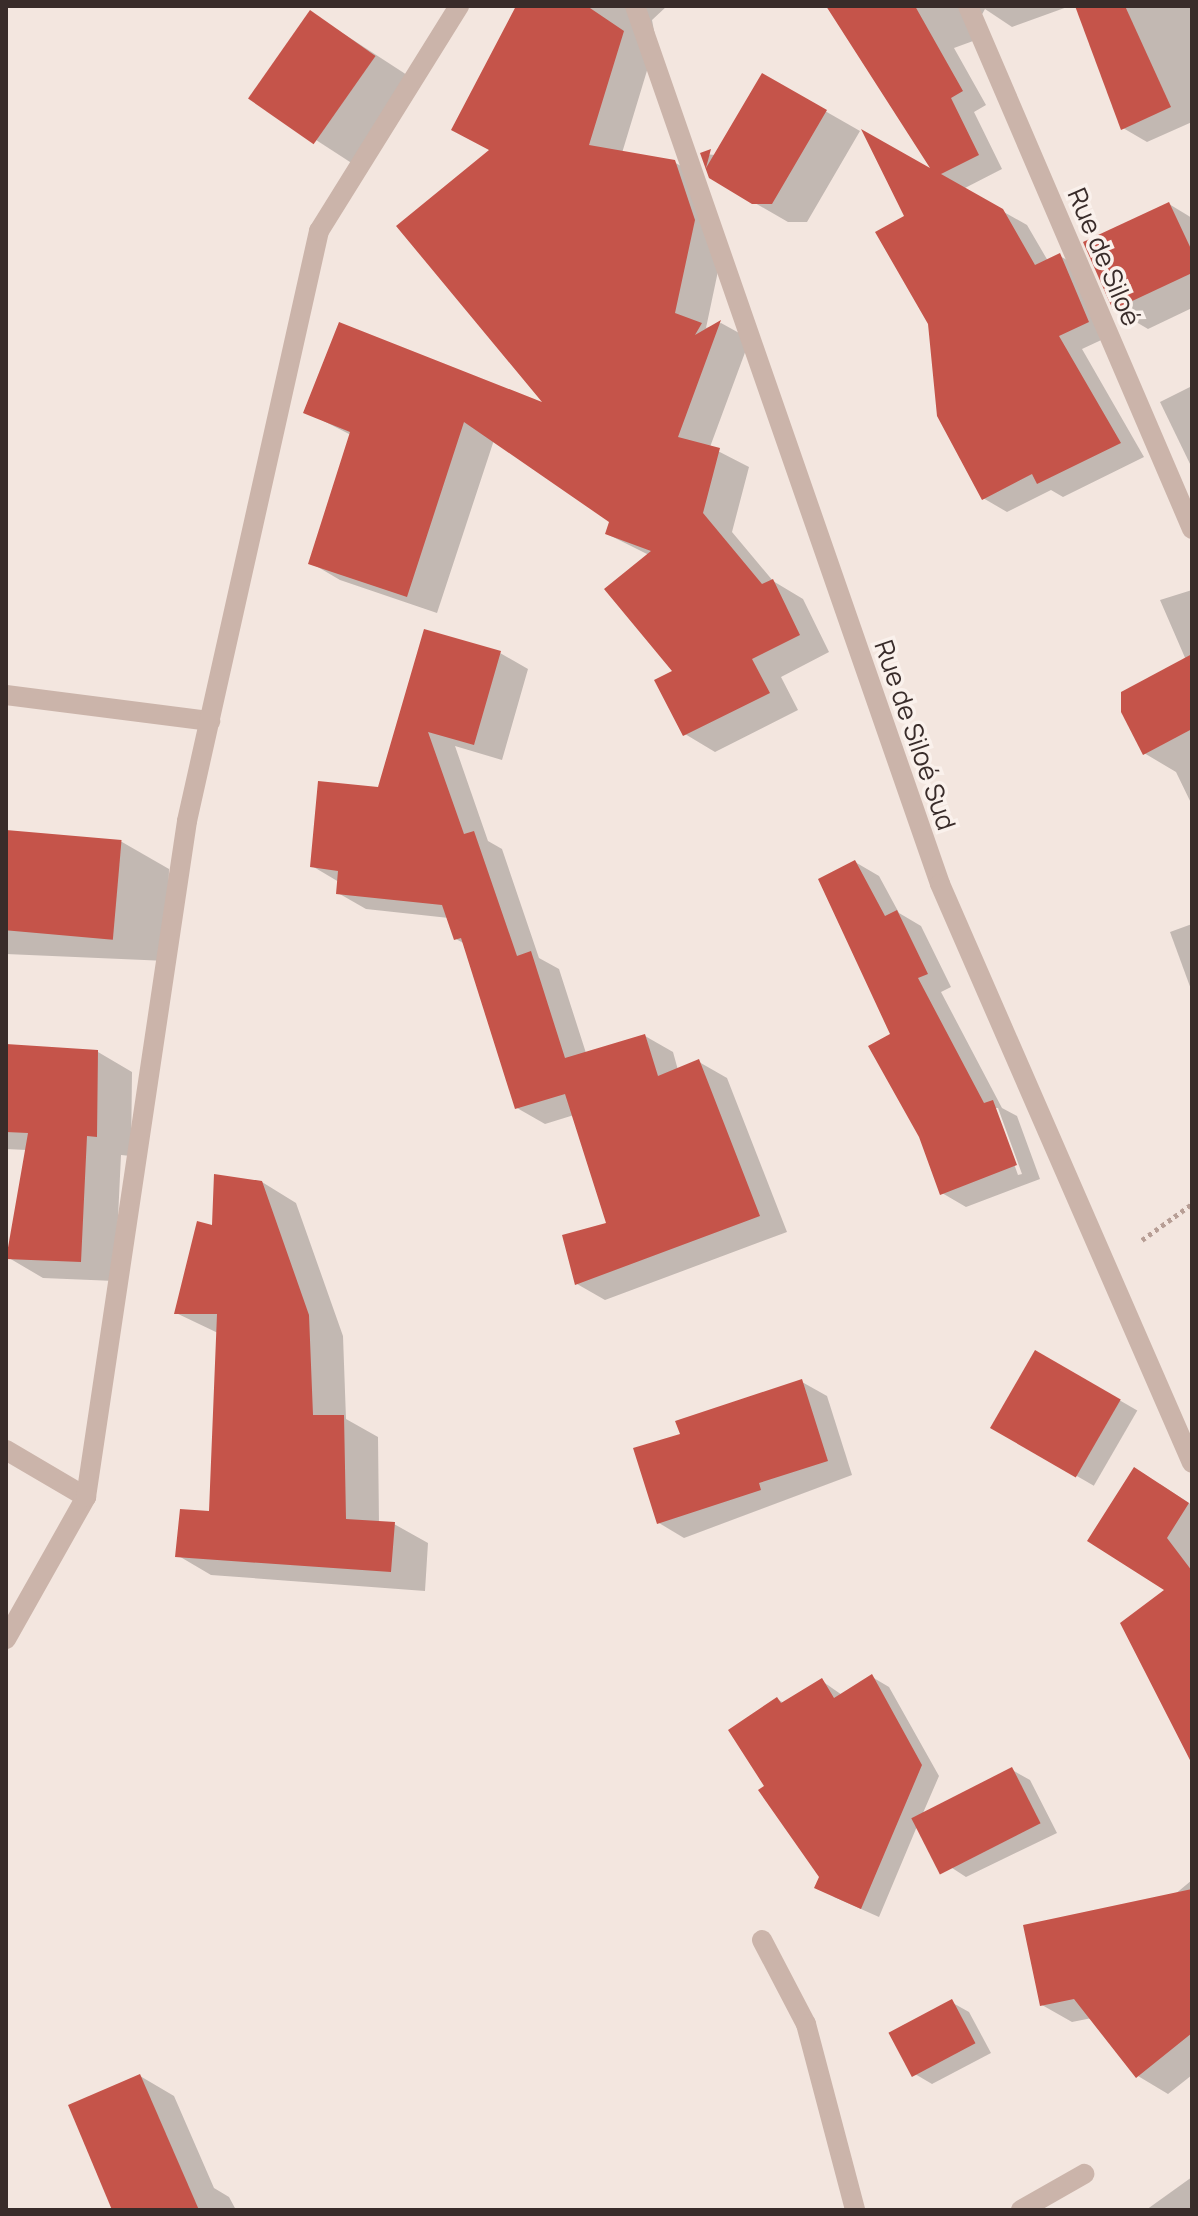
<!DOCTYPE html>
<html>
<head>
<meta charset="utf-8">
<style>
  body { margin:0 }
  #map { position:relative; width:1198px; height:2216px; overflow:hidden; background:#f3e6df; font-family:Manrope,sans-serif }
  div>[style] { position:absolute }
  .shadow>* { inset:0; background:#0003; transform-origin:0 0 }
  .building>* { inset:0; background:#c5544a; transform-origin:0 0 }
  .path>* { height:5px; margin-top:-2.5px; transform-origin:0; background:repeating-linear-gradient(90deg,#b79e95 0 4px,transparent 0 8px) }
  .service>* { height:20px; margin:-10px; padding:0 10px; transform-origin:10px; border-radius:10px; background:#cbb4aa }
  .minor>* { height:20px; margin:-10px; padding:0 10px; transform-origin:10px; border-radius:10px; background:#cbb4aa }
  .tertiary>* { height:20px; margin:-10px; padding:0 10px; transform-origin:10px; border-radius:10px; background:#cbb4aa }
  span { translate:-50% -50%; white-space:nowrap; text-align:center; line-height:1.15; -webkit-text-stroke:7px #faf1ec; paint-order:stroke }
  .street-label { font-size:26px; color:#392c2a }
  .frame { position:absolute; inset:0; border:8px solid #392c2a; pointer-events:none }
</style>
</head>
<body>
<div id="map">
  <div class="shadow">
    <div style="clip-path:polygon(519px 6px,667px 6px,652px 20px,656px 41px,622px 153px,674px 162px,705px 180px,725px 238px,706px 328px,721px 323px,750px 339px,710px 447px,749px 467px,732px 532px,773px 581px,803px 599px,829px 652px,781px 677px,798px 710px,715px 752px,685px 734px,649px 555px,607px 534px,612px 522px,494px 440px,437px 613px,340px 580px,311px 563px,351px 435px,306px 412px,549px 407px,492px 151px)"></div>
    <div style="clip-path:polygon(829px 6px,1070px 6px,1012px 27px,985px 9px,979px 20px,984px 37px,954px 48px,986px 105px,974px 112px,1002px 169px,963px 189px,1027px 225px,1048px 261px,1060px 256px,1084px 270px,1112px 335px,1082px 349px,1144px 457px,1063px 497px,1051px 490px,1007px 512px,983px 498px,929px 323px,906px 217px,936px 173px)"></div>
    <div style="clip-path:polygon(1077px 6px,1192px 6px,1192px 122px,1147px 142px,1123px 128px)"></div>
    <div style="left:310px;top:12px;width:118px;height:104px;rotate:33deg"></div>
    <div style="clip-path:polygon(762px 75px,860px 131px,807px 222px,788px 222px,710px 177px,702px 154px,716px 155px)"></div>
    <div style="clip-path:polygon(1169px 204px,1192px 218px,1192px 308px,1148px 329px,1114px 309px)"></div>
    <div style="clip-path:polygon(1192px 386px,1192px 468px,1160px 402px)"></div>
    <div style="clip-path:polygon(1192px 590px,1192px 805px,1176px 772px,1144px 753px,1186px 660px,1160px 600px)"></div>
    <div style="clip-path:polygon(425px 631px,500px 653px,528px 669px,502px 760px,455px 746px,488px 841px,502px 849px,539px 958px,559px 969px,586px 1053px,645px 1036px,673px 1052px,678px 1070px,699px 1062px,727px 1078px,787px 1232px,605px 1300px,577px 1284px,608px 1225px,574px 1115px,545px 1124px,517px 1108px,465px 944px,456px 939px,449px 918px,366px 909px,338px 893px,339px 882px,312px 866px,380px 789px)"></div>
    <div style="clip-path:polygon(6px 832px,122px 842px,169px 869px,167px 961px,6px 954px)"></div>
    <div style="clip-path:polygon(evenodd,855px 862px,879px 876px,899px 913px,921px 926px,951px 987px,941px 992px,1002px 1108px,1017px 1116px,1040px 1179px,966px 1207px,942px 1193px,893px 1035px,855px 862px,994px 1108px,998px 1108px,1022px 1174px,1018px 1175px,994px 1108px)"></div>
    <div style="clip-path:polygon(1192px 924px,1192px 992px,1170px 932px)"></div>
    <div style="clip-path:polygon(6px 1046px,98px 1052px,132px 1072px,131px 1156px,121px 1155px,115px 1281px,43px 1278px,9px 1258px,27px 1150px,6px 1149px)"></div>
    <div style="clip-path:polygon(262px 1182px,296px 1203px,343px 1336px,346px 1419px,378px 1437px,379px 1523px,394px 1524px,428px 1543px,425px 1591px,211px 1575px,177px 1555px,211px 1513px,218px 1333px,176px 1313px,214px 1227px)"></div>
    <div style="left:1036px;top:1352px;width:117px;height:87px;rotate:30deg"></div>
    <div style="clip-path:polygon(802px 1382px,827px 1396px,852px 1475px,684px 1538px,659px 1523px)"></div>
    <div style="clip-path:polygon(1160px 1484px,1192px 1505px,1192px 1755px)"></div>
    <div style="clip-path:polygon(872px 1677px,889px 1687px,939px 1776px,923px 1813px,1012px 1770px,1030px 1780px,1057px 1833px,966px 1877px,949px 1866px,918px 1824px,879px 1917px,834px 1897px,766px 1787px,777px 1699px,784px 1703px,822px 1681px,842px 1695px)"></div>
    <div style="clip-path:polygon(1192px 1880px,1192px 2075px,1168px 2094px,1138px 2076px,1092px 2018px,1072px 2022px,1042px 2005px)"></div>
    <div style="clip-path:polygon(951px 2002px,969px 2012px,991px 2053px,932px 2084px,915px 2074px)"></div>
    <div style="clip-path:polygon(140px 2076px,174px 2096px,214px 2188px,229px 2197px,236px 2210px,114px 2210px)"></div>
    <div style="clip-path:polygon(1192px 2177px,1192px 2210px,1146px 2210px)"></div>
  </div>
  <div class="building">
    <div style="clip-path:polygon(516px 6px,587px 6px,624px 31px,589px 145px,675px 160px,695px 220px,675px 313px,702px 323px,695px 335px,721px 320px,678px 437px,720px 448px,703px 513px,762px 584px,773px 579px,800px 635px,752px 659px,770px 693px,683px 736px,654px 680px,672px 671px,604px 589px,651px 551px,605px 534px,609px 522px,464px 422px,407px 597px,308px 564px,350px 432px,303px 413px,339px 322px,542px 402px,396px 226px,489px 150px,451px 130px)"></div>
    <div style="clip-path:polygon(826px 6px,915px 6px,963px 91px,951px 98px,979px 155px,941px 174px,1003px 209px,1035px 265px,1060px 253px,1089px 322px,1059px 336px,1121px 443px,1037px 484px,1032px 474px,982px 500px,937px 416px,928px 324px,875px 232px,904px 216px,861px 129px,930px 168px)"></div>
    <div style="clip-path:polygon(1075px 6px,1125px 6px,1171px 107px,1121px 130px)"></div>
    <div style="left:310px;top:10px;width:80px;height:108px;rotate:35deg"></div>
    <div style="clip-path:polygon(762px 73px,827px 110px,772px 204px,752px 204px,709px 178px,700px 153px,711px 149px,706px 168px)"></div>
    <div style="clip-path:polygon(1169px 202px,1192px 251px,1192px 273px,1113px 310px,1083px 242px)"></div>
    <div style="clip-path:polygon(424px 629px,501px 651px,474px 745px,428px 732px,464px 834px,474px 831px,517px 956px,531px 951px,565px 1058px,645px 1034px,658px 1076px,699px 1059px,760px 1216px,575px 1285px,562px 1235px,606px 1223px,565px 1094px,515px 1109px,461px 938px,454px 940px,442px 905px,336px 894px,338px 871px,310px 867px,318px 781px,378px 787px)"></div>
    <div style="clip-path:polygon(1192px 654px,1192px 729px,1143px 755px,1121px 712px,1121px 692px)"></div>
    <div style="left:6px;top:830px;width:116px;height:100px;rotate:5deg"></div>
    <div style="clip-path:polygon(855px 860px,885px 916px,897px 910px,928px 974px,918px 978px,984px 1103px,993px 1100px,1017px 1165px,940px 1195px,919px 1137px,868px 1046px,890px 1034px,818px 879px)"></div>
    <div style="clip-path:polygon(6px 1044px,98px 1050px,97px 1137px,87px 1136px,81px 1262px,6px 1259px,28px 1133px,6px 1132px)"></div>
    <div style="clip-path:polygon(214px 1174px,262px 1181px,309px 1315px,313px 1415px,344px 1415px,346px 1519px,395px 1522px,391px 1572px,175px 1557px,180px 1509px,209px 1511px,217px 1314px,174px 1314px,197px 1221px,212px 1225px)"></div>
    <div style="left:1035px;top:1350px;width:99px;height:90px;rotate:30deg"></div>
    <div style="clip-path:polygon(802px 1379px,828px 1461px,759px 1483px,761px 1490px,657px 1524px,633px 1448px,680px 1434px,675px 1421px)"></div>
    <div style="clip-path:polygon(1134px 1467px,1189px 1503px,1167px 1538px,1192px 1571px,1192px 1764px,1120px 1623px,1164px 1590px,1087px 1541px)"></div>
    <div style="clip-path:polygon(872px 1674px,922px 1765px,861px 1909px,814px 1888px,819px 1877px,758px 1790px,764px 1786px,728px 1730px,777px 1697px,781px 1703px,822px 1678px,834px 1698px)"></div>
    <div style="left:1012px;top:1767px;width:63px;height:113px;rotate:63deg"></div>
    <div style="clip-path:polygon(1192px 1889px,1192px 2033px,1136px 2078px,1074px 1999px,1040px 2006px,1023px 1925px)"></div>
    <div style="left:952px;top:1999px;width:50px;height:72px;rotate:62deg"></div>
    <div style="clip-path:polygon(140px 2074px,199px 2210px,112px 2210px,68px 2105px)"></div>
  </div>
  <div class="path">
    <div style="left:1142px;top:1240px;width:62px;rotate:-35.8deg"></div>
  </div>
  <div class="service">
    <div style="left:1021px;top:2210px;width:73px;rotate:-29.7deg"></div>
  </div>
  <div class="minor">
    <div style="left:635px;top:6px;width:929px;rotate:70.84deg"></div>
    <div style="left:940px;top:884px;width:631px;rotate:66.48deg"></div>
    <div style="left:968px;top:6px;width:569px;rotate:66.81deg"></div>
    <div style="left:6px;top:695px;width:206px;rotate:7.3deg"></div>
    <div style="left:6px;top:1450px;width:93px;rotate:30.4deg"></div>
    <div style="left:762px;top:1940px;width:95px;rotate:62.4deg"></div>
    <div style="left:806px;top:2024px;width:192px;rotate:75.2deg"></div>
  </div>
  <div class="tertiary">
    <div style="left:6px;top:1639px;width:163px;rotate:-60.6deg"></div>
    <div style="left:86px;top:1497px;width:684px;rotate:-81.5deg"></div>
    <div style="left:187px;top:821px;width:605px;rotate:-77.39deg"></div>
    <div style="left:319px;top:231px;width:265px;rotate:-58.1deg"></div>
  </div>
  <div class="street-label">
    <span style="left:1104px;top:257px;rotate:67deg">Rue de Siloé</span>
    <span style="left:915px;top:735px;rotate:71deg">Rue de Siloé Sud</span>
  </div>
  <div class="frame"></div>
</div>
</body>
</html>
